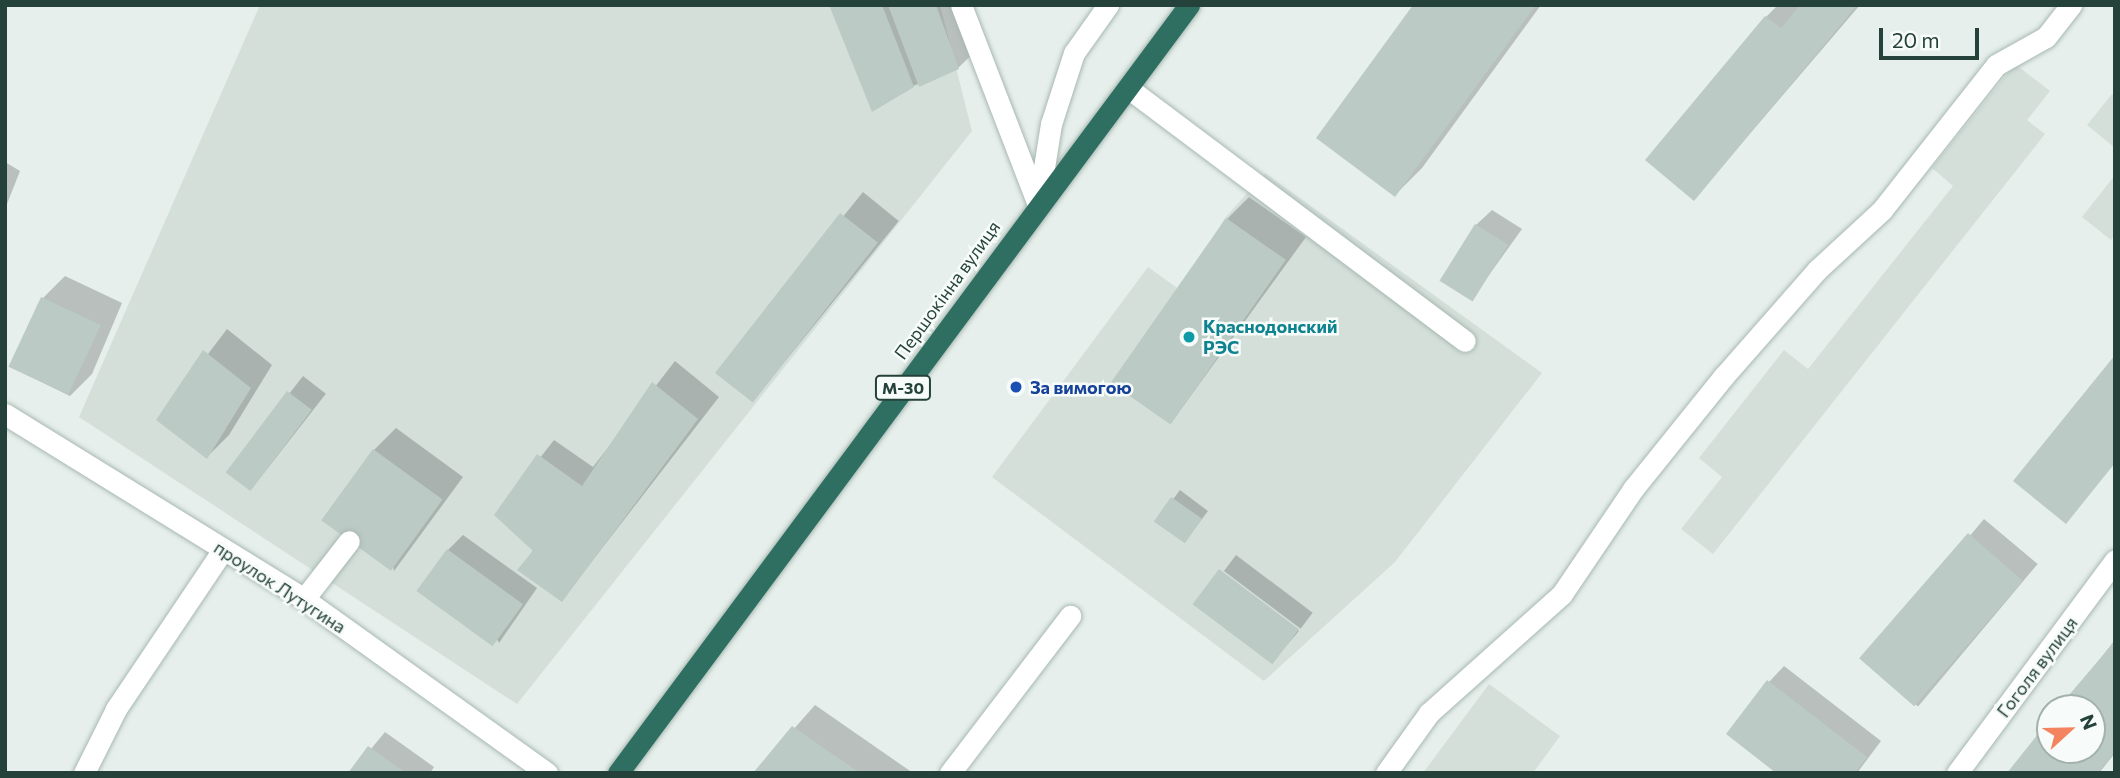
<!DOCTYPE html>
<html>
<head>
<meta charset="utf-8">
<style>
  body { margin:0 }
  #map { position:relative; width:2120px; height:778px; overflow:hidden; background:#e6efeb; font-family:Commissioner,sans-serif }
  div>[style] { position:absolute }
  .built>* { inset:0; background:#d4dfda }
  .shadow>* { inset:0; background:#0003; transform-origin:0 0 }
  .building>* { inset:0; background:#bbcac4; transform-origin:0 0 }
  .roads { filter:drop-shadow(0 0 2px #a8b8b2) drop-shadow(0 0 2px #a8b8b2) }
  .minor>* { height:21px; margin:-10.5px; padding:0 10.5px; transform-origin:10.5px; border-radius:10.5px; background:#fff }
  .highway>* { height:21px; margin:-10.5px; padding:0 10.5px; transform-origin:10.5px; border-radius:10.5px; background:#2f6f62 }
  .dots>* { width:19px; height:19px; translate:-50% -50%; box-sizing:border-box; border:4px solid #f7fbf9; border-radius:50% }
  span { translate:-50% -50%; white-space:nowrap; text-align:center; line-height:1.15; -webkit-text-stroke:5px #f7fbf9; paint-order:stroke }
  .shield-label span { padding:2px 5px; background:#f7fbf9; border:2px solid; border-radius:5px; -webkit-text-stroke-width:0 }
  .shield-label { font-size:16px; color:#24423a; font-weight:700 }
  .street-label { font-size:18px; color:#24423a }
  .culture-label { font-size:18px; color:#0d838f; font-weight:700 }
  .left { translate:0 -50%; text-align:left }
  .transit-label { font-size:18px; color:#164399; font-weight:700 }
  .frame { position:absolute; inset:0; border:7px solid #24423a; pointer-events:none }
  .north { position:absolute; left:2036px; top:694px; width:70px; height:70px; box-sizing:border-box; background:#f7fbf9; border:2px solid #a3b1ad; border-radius:50%; rotate:68deg; font-size:19px; font-weight:700; line-height:28px; text-align:center; color:#24423a }
  .north::after { content:''; display:block; margin:auto; width:24px; height:32px; background:#f4845f; clip-path:polygon(50% 0,100% 100%,50% 72%,0 100%) }
  .scale { position:absolute; left:1879px; top:28px; width:100px; height:32px; box-sizing:border-box; border:4px solid #24423a; border-top:0; padding-left:9px; font-size:21px; line-height:24px; white-space:nowrap; color:#24423a; -webkit-text-stroke:5px #f7fbf9; paint-order:stroke }
</style>
</head>
<body>
<div id="map">
  <div class="built">
    <div style="clip-path:polygon(260px 5px,940px 5px,972px 131px,517px 704px,79px 417px)"></div>
    <div style="clip-path:polygon(2015px 64px,2050px 91px,2027px 120px,2045px 134px,1713px 554px,1681px 529px,1722px 477px,1699px 458px,1784px 350px,1808px 369px,1953px 186px,1932px 168px)"></div>
    <div style="clip-path:polygon(2112px 94px,2115px 97px,2115px 148px,2087px 125px)"></div>
    <div style="clip-path:polygon(1265px 173px,1542px 373px,1395px 562px,1264px 681px,992px 477px,1148px 267px,1180px 290px,1225px 218px)"></div>
    <div style="clip-path:polygon(2115px 175px,2115px 235px,2111px 240px,2082px 217px)"></div>
    <div style="clip-path:polygon(1489px 684px,1560px 736px,1533px 773px,1423px 773px)"></div>
  </div>
  <div class="shadow">
    <div style="clip-path:polygon(831px 5px,966px 5px,981px 46px,958px 68px,913px 86px)"></div>
    <div style="clip-path:polygon(1415px 5px,1541px 5px,1422px 168px,1395px 195px)"></div>
    <div style="clip-path:polygon(1778px 5px,1860px 5px,1694px 199px,1766px 17px)"></div>
    <div style="clip-path:polygon(5px 162px,20px 171px,5px 209px)"></div>
    <div style="left:863px;top:192px;width:46px;height:232px;rotate:39deg"></div>
    <div style="clip-path:polygon(1249px 197px,1306px 237px,1171px 423px,1227px 219px)"></div>
    <div style="clip-path:polygon(1492px 210px,1522px 229px,1471px 300px,1476px 225px)"></div>
    <div style="clip-path:polygon(65px 276px,122px 303px,92px 374px,70px 396px,15px 369px,43px 298px)"></div>
    <div style="clip-path:polygon(227px 329px,272px 365px,229px 435px,207px 457px,158px 420px)"></div>
    <div style="clip-path:polygon(675px 361px,719px 397px,562px 600px,520px 569px,534px 549px,496px 514px,554px 440px,593px 467px)"></div>
    <div style="left:303px;top:376px;width:29px;height:121px;rotate:38deg"></div>
    <div style="clip-path:polygon(396px 428px,463px 477px,394px 571px,374px 450px)"></div>
    <div style="left:1180px;top:490px;width:35px;height:39px;rotate:37deg"></div>
    <div style="left:1984px;top:519px;width:70px;height:186px;rotate:40deg"></div>
    <div style="clip-path:polygon(463px 535px,537px 588px,499px 643px,448px 550px)"></div>
    <div style="left:1236px;top:555px;width:96px;height:20px;rotate:37deg"></div>
    <div style="clip-path:polygon(1220px 572px,1299px 631px,1273px 661px)"></div>
    <div style="clip-path:polygon(2115px 640px,2115px 753px,2099px 773px,2009px 773px,2050px 721px,2050px 750px,2092px 750px,2092px 708px,2061px 708px)"></div>
    <div style="clip-path:polygon(1784px 666px,1881px 741px,1857px 773px,1779px 773px,1769px 682px)"></div>
    <div style="clip-path:polygon(815px 705px,913px 773px,755px 773px)"></div>
    <div style="clip-path:polygon(385px 732px,434px 767px,430px 773px,351px 773px)"></div>
  </div>
  <div class="building">
    <div style="clip-path:polygon(829px 5px,882px 5px,914px 87px,872px 112px)"></div>
    <div style="clip-path:polygon(888px 5px,936px 5px,959px 69px,919px 87px)"></div>
    <div style="clip-path:polygon(1413px 5px,1536px 5px,1395px 197px,1316px 138px)"></div>
    <div style="clip-path:polygon(1800px 5px,1857px 5px,1694px 201px,1645px 160px,1765px 16px,1781px 28px)"></div>
    <div style="left:840px;top:213px;width:48px;height:203px;rotate:38deg"></div>
    <div style="left:1226px;top:218px;width:73px;height:201px;rotate:35deg"></div>
    <div style="left:1475px;top:224px;width:39px;height:67px;rotate:32deg"></div>
    <div style="left:41px;top:297px;width:66px;height:77px;rotate:25deg"></div>
    <div style="clip-path:polygon(203px 350px,251px 388px,207px 459px,156px 420px)"></div>
    <div style="clip-path:polygon(2115px 355px,2115px 463px,2066px 524px,2013px 481px)"></div>
    <div style="clip-path:polygon(652px 382px,698px 419px,562px 602px,517px 570px,533px 551px,494px 515px,537px 454px,582px 486px)"></div>
    <div style="left:287px;top:391px;width:31px;height:102px;rotate:37deg"></div>
    <div style="left:373px;top:449px;width:86px;height:88px;rotate:36deg"></div>
    <div style="left:1171px;top:497px;width:38px;height:30px;rotate:35deg"></div>
    <div style="left:1968px;top:533px;width:73px;height:166px;rotate:41deg"></div>
    <div style="left:447px;top:549px;width:94px;height:52px;rotate:36deg"></div>
    <div style="left:1219px;top:569px;width:100px;height:44px;rotate:37deg"></div>
    <div style="clip-path:polygon(2115px 641px,2115px 751px,2098px 773px,2007px 773px,2050px 719px,2050px 750px,2092px 750px,2092px 708px,2058px 708px)"></div>
    <div style="clip-path:polygon(1767px 680px,1867px 757px,1855px 773px,1776px 773px,1726px 734px)"></div>
    <div style="clip-path:polygon(792px 726px,860px 773px,753px 773px)"></div>
    <div style="clip-path:polygon(368px 746px,406px 773px,348px 773px)"></div>
  </div>
  <div class="roads">
    <div class="minor">
      <div style="left:961px;top:5px;width:214px;rotate:68.9deg"></div>
      <div style="left:1128px;top:88px;width:421px;rotate:36.9deg"></div>
      <div style="left:1038px;top:205px;width:82px;rotate:-80.9deg"></div>
      <div style="left:1051px;top:124px;width:75px;rotate:-72.1deg"></div>
      <div style="left:1074px;top:53px;width:59px;rotate:-54.7deg"></div>
      <div style="left:5px;top:414px;width:352px;rotate:31.7deg"></div>
      <div style="left:304px;top:599px;width:299px;rotate:35.6deg"></div>
      <div style="left:304px;top:599px;width:73px;rotate:-52.2deg"></div>
      <div style="left:84px;top:773px;width:72px;rotate:-63.4deg"></div>
      <div style="left:116px;top:709px;width:192px;rotate:-56.1deg"></div>
      <div style="left:950px;top:773px;width:198px;rotate:-52.6deg"></div>
      <div style="left:1386px;top:773px;width:74px;rotate:-54.4deg"></div>
      <div style="left:1429px;top:713px;width:178px;rotate:-41.8deg"></div>
      <div style="left:1562px;top:594px;width:127px;rotate:-55.9deg"></div>
      <div style="left:1633px;top:489px;width:145px;rotate:-51.2deg"></div>
      <div style="left:1724px;top:376px;width:141px;rotate:-48.7deg"></div>
      <div style="left:1817px;top:270px;width:88px;rotate:-42.7deg"></div>
      <div style="left:1882px;top:210px;width:184px;rotate:-51.8deg"></div>
      <div style="left:1996px;top:65px;width:57px;rotate:-29.2deg"></div>
      <div style="left:2046px;top:37px;width:41px;rotate:-52deg"></div>
      <div style="left:1957px;top:773px;width:265px;rotate:-53.4deg"></div>
    </div>
    <div class="highway">
      <div style="left:618px;top:773px;width:957px;rotate:-53.37deg"></div>
    </div>
  </div>
  <div class="dots">
    <div style="left:1189px;top:337px;background:#0f9aa8"></div>
    <div style="left:1016px;top:387px;background:#1a4fb4"></div>
  </div>
  <div class="shield-label">
    <span style="left:903px;top:388px">М-30</span>
  </div>
  <div class="street-label">
    <span style="left:947px;top:290px;rotate:-54deg">Першокінна вулиця</span>
    <span style="left:280px;top:587px;rotate:33deg">проулок Лутугина</span>
    <span style="left:2037px;top:667px;rotate:-53deg">Гоголя вулиця</span>
  </div>
  <div class="culture-label">
    <span class="left" style="left:1203px;top:337px">Краснодонский<br>РЭС</span>
  </div>
  <div class="transit-label">
    <span class="left" style="left:1030px;top:387px">За вимогою</span>
  </div>
  <div class="frame"></div>
  <div class="north">N</div>
  <div class="scale">20 m</div>
</div>
</body>
</html>
